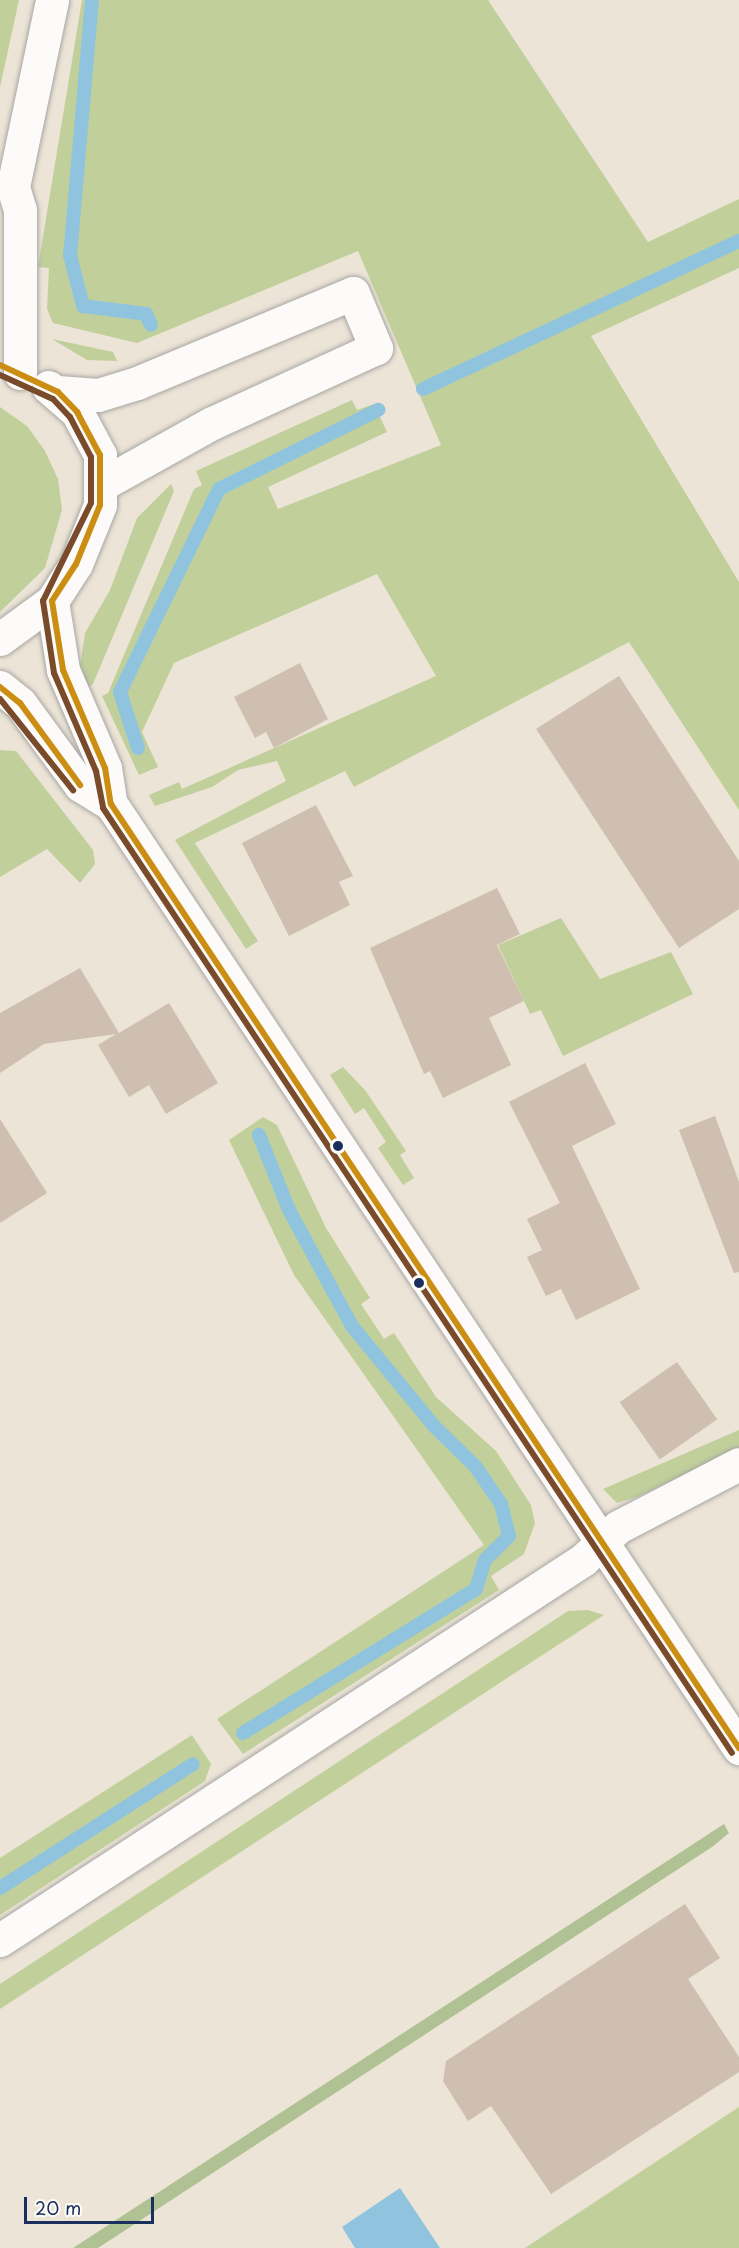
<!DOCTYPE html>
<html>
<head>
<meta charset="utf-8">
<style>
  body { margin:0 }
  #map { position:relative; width:739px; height:2248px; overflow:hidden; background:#ece4d6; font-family:"Playpen Sans",sans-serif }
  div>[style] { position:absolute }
  .green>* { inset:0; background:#c1d09a }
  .forest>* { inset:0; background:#b0c293 }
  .water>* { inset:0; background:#90c4de }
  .stream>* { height:14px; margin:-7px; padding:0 7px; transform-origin:7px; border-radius:7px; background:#90c4de }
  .building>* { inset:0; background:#cebfb0; transform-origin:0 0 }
  .roads { filter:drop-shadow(0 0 2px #a8a6a4) drop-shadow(0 0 2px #a8a6a4) }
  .minor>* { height:33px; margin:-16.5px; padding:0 16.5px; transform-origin:16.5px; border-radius:16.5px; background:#fcfbf9 }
  .bus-1>* { height:6px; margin:-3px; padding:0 3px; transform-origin:3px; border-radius:3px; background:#cb8e13 }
  .bus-2>* { height:6px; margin:-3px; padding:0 3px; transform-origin:3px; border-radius:3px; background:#7a4b2a }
  .dots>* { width:16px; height:16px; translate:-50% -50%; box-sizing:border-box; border:3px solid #fdfcf7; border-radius:50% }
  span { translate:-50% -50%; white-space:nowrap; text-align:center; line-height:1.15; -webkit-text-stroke:6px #fdfcf7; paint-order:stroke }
  .scale { position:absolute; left:24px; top:2197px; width:130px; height:27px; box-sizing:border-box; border:3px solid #1b2f5e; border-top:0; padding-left:8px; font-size:18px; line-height:21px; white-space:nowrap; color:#1b2f5e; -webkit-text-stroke:4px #fdfcf7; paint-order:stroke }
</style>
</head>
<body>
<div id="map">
  <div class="green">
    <div style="clip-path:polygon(0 0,19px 0,0 87px)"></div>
    <div style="clip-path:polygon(82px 0,488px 0,648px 242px,739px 199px,739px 268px,591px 336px,739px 582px,739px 810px,629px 642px,354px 787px,345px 771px,195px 843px,258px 941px,246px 949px,175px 840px,286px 781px,277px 761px,238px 770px,212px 787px,155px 806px,149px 795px,179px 782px,182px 789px,436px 676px,377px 574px,174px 663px,142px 732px,158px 767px,139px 775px,102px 696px,108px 693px,194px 489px,202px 485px,196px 471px,352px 400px,357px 410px,374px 404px,387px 432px,268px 487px,278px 509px,441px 445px,358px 251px,137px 343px,53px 323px,47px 309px,49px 268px,38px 267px)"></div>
    <div style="clip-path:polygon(52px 339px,113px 352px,117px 361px,87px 360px)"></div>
    <div style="clip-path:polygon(0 407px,27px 426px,45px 451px,58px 479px,62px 510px,45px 568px,0 612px)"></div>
    <div style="clip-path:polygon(171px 484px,174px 491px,93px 684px,85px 688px,80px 666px,85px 633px,110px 590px,137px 518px)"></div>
    <div style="clip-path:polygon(0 750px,16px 751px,93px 850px,95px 864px,80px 883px,47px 849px,0 877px)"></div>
    <div style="clip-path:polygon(561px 918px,600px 979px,671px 952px,693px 994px,563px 1056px,541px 1010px,530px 1014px,498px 945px)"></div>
    <div style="clip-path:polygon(343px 1067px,365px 1090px,406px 1151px,400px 1155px,414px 1178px,403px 1185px,378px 1148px,386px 1142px,364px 1108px,355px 1114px,330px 1075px)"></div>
    <div style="clip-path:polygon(263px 1117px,277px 1125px,326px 1228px,370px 1298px,361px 1304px,384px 1339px,394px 1333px,436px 1397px,496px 1451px,531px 1505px,535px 1523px,524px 1554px,491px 1576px,499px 1590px,243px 1754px,217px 1719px,484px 1545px,294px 1275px,229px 1140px)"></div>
    <div style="clip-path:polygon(739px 1430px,739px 1449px,637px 1497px,617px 1503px,603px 1489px)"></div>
    <div style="clip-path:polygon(588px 1610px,604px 1615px,0 2009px,0 1984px,568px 1611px)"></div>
    <div style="clip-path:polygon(192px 1735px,211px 1764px,205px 1781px,0 1915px,0 1858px)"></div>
    <div style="clip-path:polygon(739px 2107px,739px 2248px,525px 2248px)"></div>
  </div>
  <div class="forest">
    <div style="clip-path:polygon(724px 1824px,729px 1833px,712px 1847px,98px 2248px,73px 2248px)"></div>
  </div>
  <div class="water">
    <div style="clip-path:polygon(400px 2188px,440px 2248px,355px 2248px,342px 2227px)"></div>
  </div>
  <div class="stream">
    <div style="left:92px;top:0;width:256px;rotate:94.9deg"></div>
    <div style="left:70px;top:255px;width:53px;rotate:75.7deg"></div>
    <div style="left:83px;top:306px;width:64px;rotate:7.2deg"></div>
    <div style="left:146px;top:314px;width:12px;rotate:66deg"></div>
    <div style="left:423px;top:389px;width:349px;rotate:-25.1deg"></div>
    <div style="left:138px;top:748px;width:59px;rotate:-107.8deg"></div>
    <div style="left:120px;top:692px;width:226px;rotate:-64deg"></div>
    <div style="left:219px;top:489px;width:178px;rotate:-26.4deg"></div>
    <div style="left:243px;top:1733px;width:274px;rotate:-31.7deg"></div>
    <div style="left:476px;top:1589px;width:30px;rotate:-73deg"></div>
    <div style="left:485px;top:1560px;width:34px;rotate:-45deg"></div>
    <div style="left:509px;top:1536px;width:33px;rotate:-104deg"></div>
    <div style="left:501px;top:1504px;width:46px;rotate:-124.4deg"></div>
    <div style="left:475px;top:1466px;width:57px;rotate:-135.7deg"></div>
    <div style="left:434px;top:1426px;width:129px;rotate:-129.4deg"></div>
    <div style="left:352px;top:1326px;width:132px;rotate:-118.5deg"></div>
    <div style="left:289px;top:1210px;width:81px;rotate:-111.8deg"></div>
    <div style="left:0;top:1888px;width:229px;rotate:-32.7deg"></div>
  </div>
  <div class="building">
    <div style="clip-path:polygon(300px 663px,328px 719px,274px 748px,266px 732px,255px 738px,234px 697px)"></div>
    <div style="clip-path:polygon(619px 676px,739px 861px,739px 909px,679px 948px,536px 729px)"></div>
    <div style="clip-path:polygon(316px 805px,353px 876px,339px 882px,350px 905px,289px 936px,242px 843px)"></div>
    <div style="clip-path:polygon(497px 888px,520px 934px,497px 945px,524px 1001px,489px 1018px,511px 1065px,443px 1098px,430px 1071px,424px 1074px,370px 948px)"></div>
    <div style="clip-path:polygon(80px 968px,119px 1033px,169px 1003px,218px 1083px,166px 1114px,149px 1085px,129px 1097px,98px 1045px,116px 1034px,44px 1044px,0 1073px,0 1013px)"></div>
    <div style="clip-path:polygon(585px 1063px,616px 1124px,572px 1146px,640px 1289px,576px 1320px,561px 1289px,546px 1296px,527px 1257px,542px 1250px,527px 1219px,560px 1203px,509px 1102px)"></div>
    <div style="clip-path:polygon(715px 1116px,739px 1182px,739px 1272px,734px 1273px,679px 1130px)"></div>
    <div style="clip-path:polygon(0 1119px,47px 1193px,0 1223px)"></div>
    <div style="left:677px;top:1362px;width:70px;height:70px;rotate:55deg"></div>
    <div style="clip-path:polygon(685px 1904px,720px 1958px,688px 1979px,739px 2057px,739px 2072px,551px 2194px,491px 2106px,468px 2121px,443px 2081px,446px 2061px)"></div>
  </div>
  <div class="roads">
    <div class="minor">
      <div style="left:20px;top:373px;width:163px;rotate:-90deg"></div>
      <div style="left:20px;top:210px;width:24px;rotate:-107deg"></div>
      <div style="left:13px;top:187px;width:191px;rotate:-78.2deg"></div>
      <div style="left:58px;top:392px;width:40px;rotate:4.3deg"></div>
      <div style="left:98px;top:395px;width:41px;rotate:-17.1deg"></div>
      <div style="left:137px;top:383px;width:234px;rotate:-22.6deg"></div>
      <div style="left:353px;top:293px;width:60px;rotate:67.3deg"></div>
      <div style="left:376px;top:348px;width:180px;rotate:155.4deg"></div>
      <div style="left:212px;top:423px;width:124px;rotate:150.9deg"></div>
      <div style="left:52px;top:601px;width:70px;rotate:80.9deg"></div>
      <div style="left:63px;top:670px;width:107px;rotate:66.8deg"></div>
      <div style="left:105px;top:768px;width:36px;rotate:81deg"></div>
      <div style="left:0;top:639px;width:64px;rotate:-36.2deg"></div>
      <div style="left:52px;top:601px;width:44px;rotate:-57deg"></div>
      <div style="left:76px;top:564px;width:64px;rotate:-67.9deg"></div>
      <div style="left:100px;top:505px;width:50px;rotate:-90deg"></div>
      <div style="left:100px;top:455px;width:49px;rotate:-118.1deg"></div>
      <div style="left:77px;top:412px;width:38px;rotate:-139deg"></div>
      <div style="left:0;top:687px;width:26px;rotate:39deg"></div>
      <div style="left:20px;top:703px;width:102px;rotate:53.8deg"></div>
      <div style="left:80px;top:785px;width:36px;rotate:32deg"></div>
      <div style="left:111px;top:804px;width:1134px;rotate:56.37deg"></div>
      <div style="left:0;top:1940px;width:696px;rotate:-33.1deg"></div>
      <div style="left:583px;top:1560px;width:48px;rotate:-43.3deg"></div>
      <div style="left:618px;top:1527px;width:136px;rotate:-27.5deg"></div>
    </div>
  </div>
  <div class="bus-1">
    <div style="left:0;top:365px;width:64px;rotate:25deg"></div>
    <div style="left:58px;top:392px;width:28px;rotate:46deg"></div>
    <div style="left:77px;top:412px;width:49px;rotate:61.9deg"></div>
    <div style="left:100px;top:455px;width:50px;rotate:90deg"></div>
    <div style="left:100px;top:505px;width:64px;rotate:112.1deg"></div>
    <div style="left:76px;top:564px;width:44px;rotate:123deg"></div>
    <div style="left:52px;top:601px;width:70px;rotate:80.9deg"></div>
    <div style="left:63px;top:670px;width:107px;rotate:66.8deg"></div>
    <div style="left:105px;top:768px;width:36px;rotate:81deg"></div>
    <div style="left:111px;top:804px;width:1134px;rotate:56.37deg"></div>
    <div style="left:0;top:687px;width:26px;rotate:39deg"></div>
    <div style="left:20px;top:703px;width:102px;rotate:53.8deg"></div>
  </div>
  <div class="bus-2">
    <div style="left:0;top:375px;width:58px;rotate:24.4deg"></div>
    <div style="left:53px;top:399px;width:25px;rotate:47deg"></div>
    <div style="left:70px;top:417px;width:45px;rotate:62.3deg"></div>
    <div style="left:91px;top:457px;width:46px;rotate:90deg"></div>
    <div style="left:91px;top:503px;width:109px;rotate:116.1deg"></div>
    <div style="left:43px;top:601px;width:73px;rotate:81.3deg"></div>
    <div style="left:54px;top:673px;width:107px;rotate:66.8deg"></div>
    <div style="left:96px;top:771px;width:38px;rotate:79deg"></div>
    <div style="left:103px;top:808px;width:1135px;rotate:56.35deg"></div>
    <div style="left:0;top:699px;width:117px;rotate:51.3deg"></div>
  </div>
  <div class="dots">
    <div style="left:338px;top:1146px;background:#1b2f5e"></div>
    <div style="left:419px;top:1283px;background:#1b2f5e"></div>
  </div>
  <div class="scale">20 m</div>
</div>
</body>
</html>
